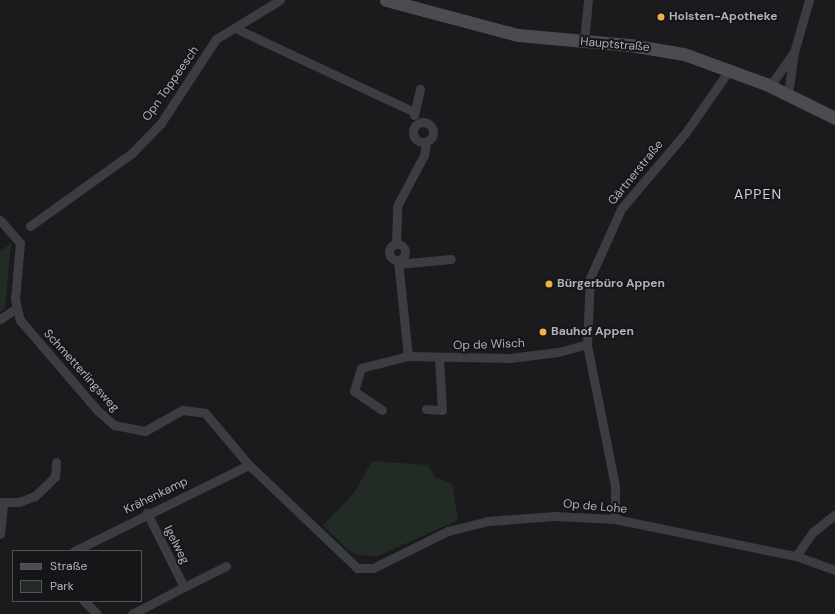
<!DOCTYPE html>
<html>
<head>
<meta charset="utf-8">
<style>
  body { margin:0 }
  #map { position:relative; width:835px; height:614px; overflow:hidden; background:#1b1b1d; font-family:"DM Sans",sans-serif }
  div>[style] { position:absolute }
  .green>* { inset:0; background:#222b24 }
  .street>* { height:9px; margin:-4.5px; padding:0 4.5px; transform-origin:4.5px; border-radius:4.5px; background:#3c3d42 }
  .street>.ring { margin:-4.5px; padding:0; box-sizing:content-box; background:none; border:9px solid #3c3d42; border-radius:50% }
  .secondary>* { height:13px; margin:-6.5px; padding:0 6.5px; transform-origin:6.5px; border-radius:6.5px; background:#4a4c52 }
  .dots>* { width:11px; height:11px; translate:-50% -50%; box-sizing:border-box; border:2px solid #161618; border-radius:50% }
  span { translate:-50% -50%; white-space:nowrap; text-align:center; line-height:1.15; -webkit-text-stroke:4px #161618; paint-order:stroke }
  .poi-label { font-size:12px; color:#aeb2bc; font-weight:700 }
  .left { translate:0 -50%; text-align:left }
  .street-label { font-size:12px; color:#aeb2bc }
  .quarter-label { font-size:14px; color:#cfd1d8; letter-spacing:1px }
  .legend { position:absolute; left:12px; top:550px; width:130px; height:52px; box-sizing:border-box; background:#161618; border:1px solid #53545a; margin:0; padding:5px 7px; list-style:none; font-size:12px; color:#aeb2bc }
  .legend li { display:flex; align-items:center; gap:8px; height:20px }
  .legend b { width:20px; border:1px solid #53545a }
</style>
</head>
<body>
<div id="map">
  <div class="green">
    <div style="clip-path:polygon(11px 243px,5px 309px,0 312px,0 252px)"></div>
    <div style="clip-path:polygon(372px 461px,428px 465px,435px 477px,452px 484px,458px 520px,378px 556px,357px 555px,348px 550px,323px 525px,354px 493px)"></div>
  </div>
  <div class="street">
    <div style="left:235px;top:28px;width:195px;rotate:25.1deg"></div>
    <div style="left:584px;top:42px;width:42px;rotate:-84.6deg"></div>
    <div style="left:770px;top:86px;width:42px;rotate:-54.8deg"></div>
    <div style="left:788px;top:94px;width:42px;rotate:-81.9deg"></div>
    <div style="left:794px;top:52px;width:54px;rotate:-73.9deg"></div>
    <div style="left:414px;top:115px;width:27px;rotate:-77deg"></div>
    <div class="ring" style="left:413px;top:122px;width:11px;height:11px"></div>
    <div style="left:0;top:220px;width:30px;rotate:49deg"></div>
    <div style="left:20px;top:243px;width:56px;rotate:95.1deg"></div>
    <div style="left:15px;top:299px;width:22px;rotate:77deg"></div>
    <div style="left:20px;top:320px;width:120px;rotate:49.4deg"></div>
    <div style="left:98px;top:411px;width:21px;rotate:41deg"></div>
    <div style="left:114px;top:425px;width:32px;rotate:11deg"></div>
    <div style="left:145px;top:431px;width:43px;rotate:-29.6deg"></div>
    <div style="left:182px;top:410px;width:23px;rotate:7deg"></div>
    <div style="left:205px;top:413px;width:68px;rotate:49.8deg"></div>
    <div style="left:249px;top:465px;width:149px;rotate:43.6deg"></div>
    <div style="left:357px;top:568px;width:16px"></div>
    <div style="left:373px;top:568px;width:84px;rotate:-26.3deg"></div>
    <div style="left:448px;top:531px;width:41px;rotate:-14deg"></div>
    <div style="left:488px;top:521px;width:67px;rotate:-4.3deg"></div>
    <div style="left:555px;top:516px;width:60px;rotate:2.9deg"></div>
    <div style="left:615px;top:519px;width:185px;rotate:11.6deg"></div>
    <div style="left:796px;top:556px;width:41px;rotate:19.7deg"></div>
    <div style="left:30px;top:226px;width:125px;rotate:-35.6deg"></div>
    <div style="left:132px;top:153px;width:42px;rotate:-46deg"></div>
    <div style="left:161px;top:123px;width:100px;rotate:-56.8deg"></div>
    <div style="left:216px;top:39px;width:75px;rotate:-31.4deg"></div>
    <div style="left:396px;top:244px;width:38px;rotate:-88deg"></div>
    <div style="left:397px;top:206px;width:58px;rotate:-62.1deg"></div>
    <div style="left:424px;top:155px;width:13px;rotate:-81deg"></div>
    <div class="ring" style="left:389px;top:244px;width:7px;height:7px"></div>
    <div style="left:398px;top:260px;width:97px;rotate:84.1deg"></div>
    <div style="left:398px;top:264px;width:53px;rotate:-5.4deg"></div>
    <div style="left:0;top:319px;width:18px;rotate:-34deg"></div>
    <div style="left:426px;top:409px;width:16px;rotate:4deg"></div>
    <div style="left:442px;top:410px;width:51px;rotate:-93.4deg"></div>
    <div style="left:382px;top:410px;width:34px;rotate:-146deg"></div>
    <div style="left:354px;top:391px;width:24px;rotate:-73deg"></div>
    <div style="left:361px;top:368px;width:49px;rotate:-14.3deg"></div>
    <div style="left:408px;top:356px;width:102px;rotate:1.1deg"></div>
    <div style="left:510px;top:358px;width:48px;rotate:-7.1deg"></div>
    <div style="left:558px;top:352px;width:30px;rotate:-15deg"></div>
    <div style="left:0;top:502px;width:19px"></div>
    <div style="left:19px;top:502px;width:17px;rotate:-21deg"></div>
    <div style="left:35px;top:496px;width:28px;rotate:-44deg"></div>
    <div style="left:55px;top:477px;width:15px;rotate:-86deg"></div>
    <div style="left:615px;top:519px;width:33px;rotate:-90deg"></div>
    <div style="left:615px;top:486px;width:145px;rotate:-101.2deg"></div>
    <div style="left:587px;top:344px;width:66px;rotate:-87.4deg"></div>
    <div style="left:590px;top:278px;width:76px;rotate:-65.8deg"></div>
    <div style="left:621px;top:209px;width:101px;rotate:-49.8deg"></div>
    <div style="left:686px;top:132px;width:77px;rotate:-55.1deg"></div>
    <div style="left:0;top:534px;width:30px;rotate:-84deg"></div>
    <div style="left:74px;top:551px;width:195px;rotate:-26.2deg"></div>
    <div style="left:796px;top:556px;width:29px;rotate:-55deg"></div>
    <div style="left:813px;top:532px;width:28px;rotate:-39deg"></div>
    <div style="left:184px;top:587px;width:47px;rotate:-26.6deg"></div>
    <div style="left:84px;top:601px;width:18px;rotate:45deg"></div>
    <div style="left:132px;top:614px;width:59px;rotate:-27.4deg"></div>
    <div style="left:184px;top:587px;width:83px;rotate:-116.6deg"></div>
  </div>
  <div class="secondary">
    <div style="left:386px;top:0;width:137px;rotate:14.9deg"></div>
    <div style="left:518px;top:35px;width:112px;rotate:5.1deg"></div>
    <div style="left:630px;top:45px;width:55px;rotate:9.5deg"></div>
    <div style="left:684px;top:54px;width:87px;rotate:20.1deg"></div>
    <div style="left:766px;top:84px;width:77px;rotate:26.2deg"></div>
  </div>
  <div class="dots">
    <div style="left:661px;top:17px;background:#edb243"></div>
    <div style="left:549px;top:284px;background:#edb243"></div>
    <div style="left:543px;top:332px;background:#edb243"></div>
  </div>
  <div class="poi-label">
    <span class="left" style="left:669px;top:17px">Holsten-Apotheke</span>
    <span class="left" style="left:557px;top:284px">Bürgerbüro Appen</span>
    <span class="left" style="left:551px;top:332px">Bauhof Appen</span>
  </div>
  <div class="street-label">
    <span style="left:615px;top:45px;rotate:5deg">Hauptstraße</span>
    <span style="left:171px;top:84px;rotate:-55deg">Opn Toppeesch</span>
    <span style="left:636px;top:173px;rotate:-51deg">Gärtnerstraße</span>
    <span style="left:489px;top:345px;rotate:-2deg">Op de Wisch</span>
    <span style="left:81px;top:371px;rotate:48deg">Schmetterlingsweg</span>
    <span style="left:156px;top:496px;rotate:-26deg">Krähenkamp</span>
    <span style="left:595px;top:507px;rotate:5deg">Op de Lohe</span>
    <span style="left:176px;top:545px;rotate:63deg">Igelweg</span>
  </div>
  <div class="quarter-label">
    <span style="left:758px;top:194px">APPEN</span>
  </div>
  <ul class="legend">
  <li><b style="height:5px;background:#4a4c52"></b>Straße</li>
  <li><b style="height:11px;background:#222b24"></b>Park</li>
  </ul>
</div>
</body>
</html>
